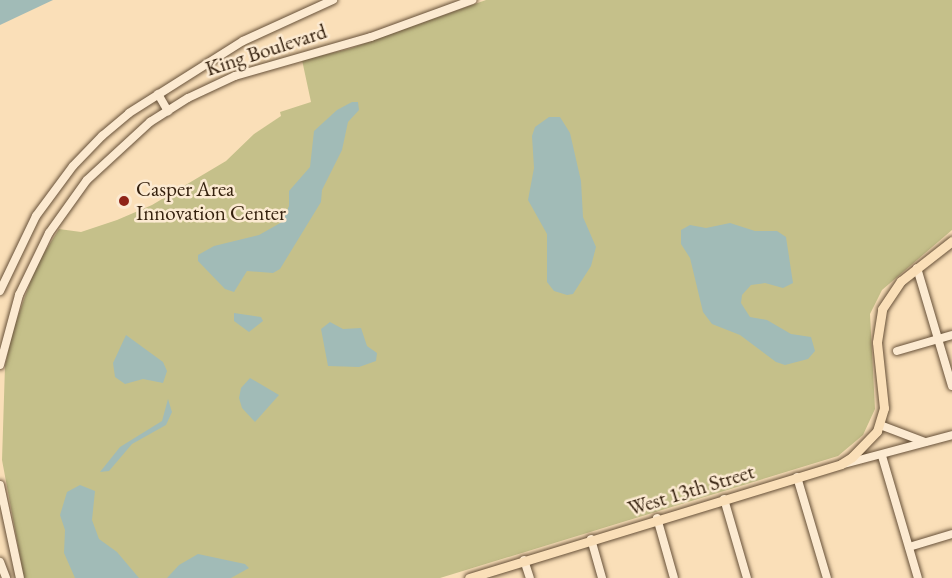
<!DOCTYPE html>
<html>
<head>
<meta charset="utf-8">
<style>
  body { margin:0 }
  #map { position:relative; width:952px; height:578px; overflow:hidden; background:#fadfb8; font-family:"EB Garamond",serif }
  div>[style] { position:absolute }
  .green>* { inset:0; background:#c5c08a }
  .water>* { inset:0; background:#a1bbb7 }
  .roads { filter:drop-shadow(0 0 2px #665038) drop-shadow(0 0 2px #665038) }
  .minor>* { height:8px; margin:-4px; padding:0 4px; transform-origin:4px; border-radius:4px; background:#fcead1 }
  .major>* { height:9px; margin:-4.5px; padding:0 4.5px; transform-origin:4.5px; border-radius:4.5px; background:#fadfb8 }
  .dots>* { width:16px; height:16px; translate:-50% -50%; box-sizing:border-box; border:3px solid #fcead1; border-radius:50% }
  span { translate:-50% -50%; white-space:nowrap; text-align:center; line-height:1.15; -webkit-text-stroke:5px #fcead1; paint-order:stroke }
  .street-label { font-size:21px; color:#35210e }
  .poi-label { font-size:21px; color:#35210e }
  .left { translate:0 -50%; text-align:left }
</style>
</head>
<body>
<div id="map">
  <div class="green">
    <div style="clip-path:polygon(486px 0,952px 0,952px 230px,882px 290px,870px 314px,875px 409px,863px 435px,838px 456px,440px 578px,24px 578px,2px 460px,5px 366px,13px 330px,36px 266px,59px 229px,81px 232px,117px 220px,152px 205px,226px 161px,254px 134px,281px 116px,280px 112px,311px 102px,302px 60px,349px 49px)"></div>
  </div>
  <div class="water">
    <div style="clip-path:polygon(0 0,53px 0,0 25px)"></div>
    <div style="clip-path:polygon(352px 102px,358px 102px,359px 110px,348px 122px,342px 150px,322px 190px,321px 202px,280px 269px,273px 273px,247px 271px,234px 292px,225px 289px,198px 261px,198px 255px,214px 246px,259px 235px,282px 222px,289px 206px,289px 191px,310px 167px,314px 131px,337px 110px)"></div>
    <div style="clip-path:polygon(549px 117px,560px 117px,570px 133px,581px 181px,583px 217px,596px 247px,591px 266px,573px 294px,567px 295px,554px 291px,547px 282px,547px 234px,528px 200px,534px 168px,532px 136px,535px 127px)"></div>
    <div style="clip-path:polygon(730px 223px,755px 231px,777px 231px,786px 237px,793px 283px,783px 288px,765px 283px,751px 285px,742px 295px,741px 303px,750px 317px,767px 320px,791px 334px,811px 337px,815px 351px,808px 359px,785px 365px,776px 362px,740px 335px,712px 324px,703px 312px,690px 258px,681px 244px,681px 230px,690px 225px,706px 228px)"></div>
    <div style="clip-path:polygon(234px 313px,261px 317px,263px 321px,249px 332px,234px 321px)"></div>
    <div style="clip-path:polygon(330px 322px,343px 329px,361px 328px,367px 346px,377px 353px,376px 361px,359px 367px,328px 366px,321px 329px)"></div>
    <div style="clip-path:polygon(126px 335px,163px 362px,167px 371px,163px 383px,143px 379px,125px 384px,115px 377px,113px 363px)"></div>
    <div style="clip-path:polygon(250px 378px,279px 395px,255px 422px,242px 408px,239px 398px,241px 388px)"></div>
    <div style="clip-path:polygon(168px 399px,172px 412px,166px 425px,132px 444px,109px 471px,100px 472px,120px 447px,162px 421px)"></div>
    <div style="clip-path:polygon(80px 485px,95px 491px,92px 520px,99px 539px,117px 552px,139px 578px,75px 578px,64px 553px,65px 530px,60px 515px,67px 492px)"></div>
    <div style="clip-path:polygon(198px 554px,245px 564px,249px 568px,231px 578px,167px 578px,179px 565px)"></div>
  </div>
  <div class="roads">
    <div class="minor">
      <div style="left:158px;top:94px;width:20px;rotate:60deg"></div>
      <div style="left:917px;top:268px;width:123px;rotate:73.5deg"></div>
      <div style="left:0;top:291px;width:83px;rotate:-64.4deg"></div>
      <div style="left:36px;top:216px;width:62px;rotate:-53.5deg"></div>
      <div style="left:73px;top:166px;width:42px;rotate:-46deg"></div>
      <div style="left:102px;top:136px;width:35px;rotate:-40deg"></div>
      <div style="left:129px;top:113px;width:135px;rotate:-32.3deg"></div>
      <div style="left:243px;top:41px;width:99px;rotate:-24.5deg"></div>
      <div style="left:897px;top:351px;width:57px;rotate:-16.2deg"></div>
      <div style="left:0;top:365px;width:73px;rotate:-74.8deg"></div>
      <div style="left:19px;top:295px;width:69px;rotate:-64.2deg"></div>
      <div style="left:49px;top:233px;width:65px;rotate:-54.4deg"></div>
      <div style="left:87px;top:180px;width:86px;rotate:-42.6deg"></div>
      <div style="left:150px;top:122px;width:45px;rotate:-32.3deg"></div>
      <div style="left:188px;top:98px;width:52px;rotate:-25.1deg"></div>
      <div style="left:235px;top:76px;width:141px;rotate:-16deg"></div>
      <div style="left:371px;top:37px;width:108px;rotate:-20.1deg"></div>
      <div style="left:880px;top:425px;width:48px;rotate:20.7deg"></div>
      <div style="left:882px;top:456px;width:127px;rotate:73.6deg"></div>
      <div style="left:844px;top:464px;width:112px;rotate:-15deg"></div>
      <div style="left:797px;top:477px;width:105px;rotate:73.5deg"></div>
      <div style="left:0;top:485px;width:95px;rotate:77.9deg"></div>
      <div style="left:724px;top:499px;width:82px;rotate:73.8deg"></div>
      <div style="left:657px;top:518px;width:62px;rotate:74.2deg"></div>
      <div style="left:591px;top:539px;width:41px;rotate:74.2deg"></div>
      <div style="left:909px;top:547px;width:45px;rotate:-16.8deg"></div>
      <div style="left:524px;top:560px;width:19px;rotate:72deg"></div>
      <div style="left:0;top:562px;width:17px;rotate:69deg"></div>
    </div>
    <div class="major">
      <div style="left:469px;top:578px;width:389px;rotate:-17deg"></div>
      <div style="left:841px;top:464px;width:13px;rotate:-32deg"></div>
      <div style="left:852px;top:457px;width:36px;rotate:-46deg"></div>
      <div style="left:877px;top:431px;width:24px;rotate:-73deg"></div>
      <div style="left:884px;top:408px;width:66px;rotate:-96.1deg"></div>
      <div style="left:877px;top:342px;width:33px;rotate:-81deg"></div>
      <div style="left:882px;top:309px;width:34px;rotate:-56deg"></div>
      <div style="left:901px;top:281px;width:65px;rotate:-38.1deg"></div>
    </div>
  </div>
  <div class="dots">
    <div style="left:124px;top:201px;background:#8f2418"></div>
  </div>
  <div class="street-label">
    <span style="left:266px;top:50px;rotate:-18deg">King Boulevard</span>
    <span style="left:691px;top:490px;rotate:-17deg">West 13th Street</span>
  </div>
  <div class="poi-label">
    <span class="left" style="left:136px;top:201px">Casper Area<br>Innovation Center</span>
  </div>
</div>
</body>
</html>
